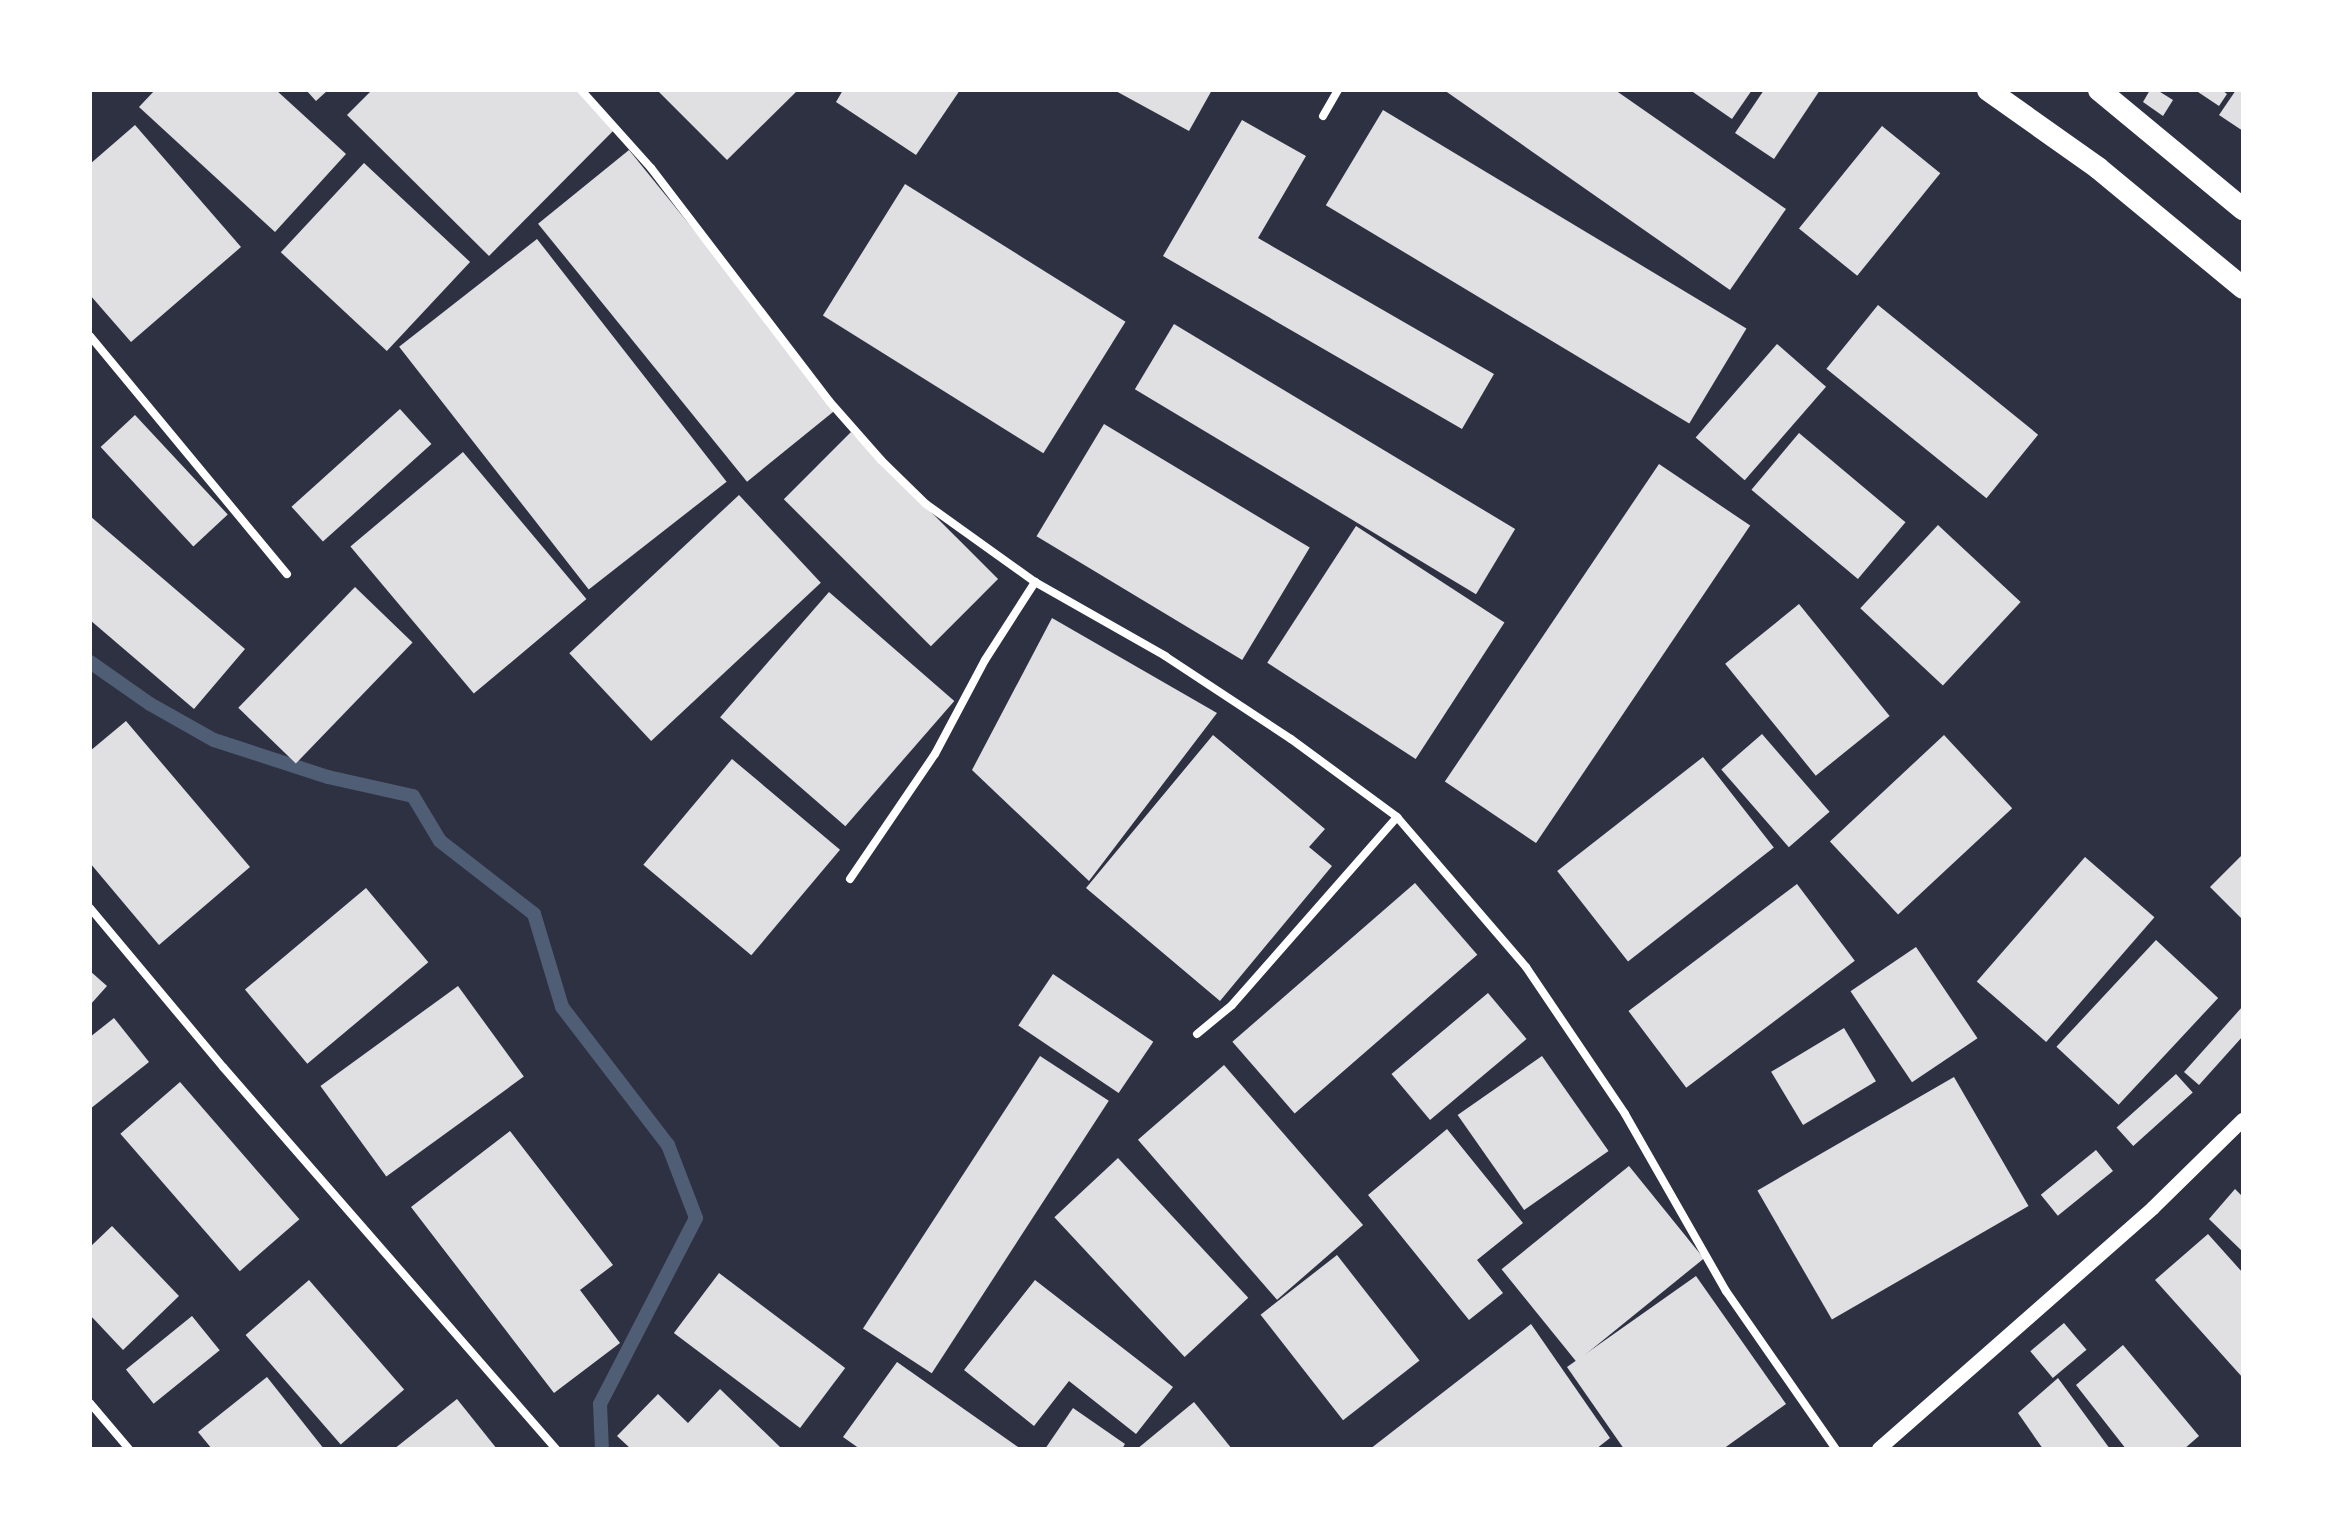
<!DOCTYPE html>
<html>
<head>
<meta charset="utf-8">
<style>
  body { margin:0 }
  #map { position:relative; width:2333px; height:1539px; overflow:hidden; background:#2d3142; font-family:Montserrat,sans-serif }
  div>[style] { position:absolute }
  .stream>* { height:14px; margin:-7px; padding:0 7px; transform-origin:7px; border-radius:7px; background:#4f5d75 }
  .building>* { inset:0; background:#e0e0e3; transform-origin:0 0 }
  .minor>* { height:8px; margin:-4px; padding:0 4px; transform-origin:4px; border-radius:4px; background:#fff }
  .tertiary>* { height:14px; margin:-7px; padding:0 7px; transform-origin:7px; border-radius:7px; background:#fff }
  .trunk>* { height:22px; margin:-11px; padding:0 11px; transform-origin:11px; border-radius:11px; background:#fff }
  span { translate:-50% -50%; white-space:nowrap; text-align:center; line-height:1.15; -webkit-text-stroke:8px #fff; paint-order:stroke }
  .frame { position:absolute; inset:0; border:92px solid #fff; pointer-events:none }
</style>
</head>
<body>
<div id="map">
  <div class="stream">
    <div style="left:90px;top:662px;width:73px;rotate:35deg"></div>
    <div style="left:150px;top:704px;width:73px;rotate:29.4deg"></div>
    <div style="left:214px;top:740px;width:120px;rotate:18deg"></div>
    <div style="left:328px;top:777px;width:87px;rotate:12.6deg"></div>
    <div style="left:413px;top:796px;width:52px;rotate:59deg"></div>
    <div style="left:440px;top:841px;width:119px;rotate:37.8deg"></div>
    <div style="left:534px;top:914px;width:97px;rotate:73.2deg"></div>
    <div style="left:562px;top:1007px;width:174px;rotate:52.5deg"></div>
    <div style="left:668px;top:1145px;width:78px;rotate:69deg"></div>
    <div style="left:696px;top:1218px;width:209px;rotate:117.3deg"></div>
    <div style="left:600px;top:1404px;width:45px;rotate:87.5deg"></div>
  </div>
  <div class="building">
    <div style="clip-path:polygon(155px 90px,276px 90px,346px 154px,275px 232px,139px 107px)"></div>
    <div style="clip-path:polygon(306px 90px,328px 90px,316px 101px)"></div>
    <div style="clip-path:polygon(372px 90px,577px 90px,616px 128px,489px 256px,347px 115px)"></div>
    <div style="clip-path:polygon(657px 90px,798px 90px,727px 160px)"></div>
    <div style="clip-path:polygon(843px 90px,960px 90px,916px 155px,836px 102px)"></div>
    <div style="clip-path:polygon(1114px 90px,1212px 90px,1189px 131px)"></div>
    <div style="clip-path:polygon(1444px 90px,1615px 90px,1786px 209px,1730px 290px)"></div>
    <div style="clip-path:polygon(1690px 90px,1752px 90px,1732px 119px)"></div>
    <div style="clip-path:polygon(1764px 90px,1820px 90px,1774px 159px,1735px 133px)"></div>
    <div style="clip-path:polygon(2150px 90px,2157px 90px,2173px 100px,2163px 116px,2143px 102px)"></div>
    <div style="clip-path:polygon(2195px 90px,2222px 90px,2227px 94px,2219px 106px)"></div>
    <div style="clip-path:polygon(2236px 90px,2243px 90px,2243px 131px,2219px 115px)"></div>
    <div style="left:1383px;top:110px;width:424px;height:111px;rotate:31deg"></div>
    <div style="clip-path:polygon(1242px 120px,1306px 156px,1258px 238px,1494px 374px,1462px 429px,1163px 256px)"></div>
    <div style="clip-path:polygon(135px 125px,241px 247px,131px 342px,90px 295px,90px 164px)"></div>
    <div style="left:1882px;top:126px;width:75px;height:132px;rotate:39deg"></div>
    <div style="left:629px;top:150px;width:332px;height:117px;rotate:51deg"></div>
    <div style="left:364px;top:163px;width:145px;height:122px;rotate:43deg"></div>
    <div style="left:905px;top:184px;width:260px;height:155px;rotate:32deg"></div>
    <div style="left:537px;top:239px;width:308px;height:175px;rotate:52deg"></div>
    <div style="left:1878px;top:305px;width:206px;height:82px;rotate:39deg"></div>
    <div style="left:1174px;top:324px;width:398px;height:76px;rotate:31deg"></div>
    <div style="left:1777px;top:344px;width:65px;height:124px;rotate:41deg"></div>
    <div style="left:400px;top:409px;width:47px;height:146px;rotate:48deg"></div>
    <div style="left:135px;top:415px;width:136px;height:47px;rotate:47deg"></div>
    <div style="left:1104px;top:424px;width:240px;height:131px;rotate:31deg"></div>
    <div style="left:851px;top:432px;width:208px;height:95px;rotate:45deg"></div>
    <div style="left:1799px;top:433px;width:139px;height:74px;rotate:40deg"></div>
    <div style="left:463px;top:452px;width:192px;height:147px;rotate:50deg"></div>
    <div style="left:1659px;top:464px;width:110px;height:383px;rotate:34deg"></div>
    <div style="left:739px;top:495px;width:120px;height:232px;rotate:47deg"></div>
    <div style="clip-path:polygon(90px 516px,245px 649px,194px 709px,90px 620px)"></div>
    <div style="left:1938px;top:525px;width:113px;height:114px;rotate:43deg"></div>
    <div style="left:1356px;top:526px;width:177px;height:163px;rotate:33deg"></div>
    <div style="left:355px;top:587px;width:80px;height:168px;rotate:44deg"></div>
    <div style="left:829px;top:592px;width:166px;height:166px;rotate:41deg"></div>
    <div style="left:1799px;top:604px;width:144px;height:95px;rotate:51deg"></div>
    <div style="clip-path:polygon(1052px 618px,1217px 713px,1089px 881px,972px 770px)"></div>
    <div style="clip-path:polygon(126px 721px,250px 867px,159px 945px,90px 863px,90px 751px)"></div>
    <div style="left:1762px;top:734px;width:103px;height:54px;rotate:49deg"></div>
    <div style="clip-path:polygon(1213px 735px,1325px 829px,1309px 847px,1332px 866px,1220px 1001px,1086px 888px)"></div>
    <div style="left:1944px;top:735px;width:100px;height:156px;rotate:47deg"></div>
    <div style="left:1703px;top:757px;width:115px;height:185px;rotate:52deg"></div>
    <div style="left:732px;top:759px;width:141px;height:138px;rotate:40deg"></div>
    <div style="clip-path:polygon(2243px 854px,2243px 920px,2210px 887px)"></div>
    <div style="left:2085px;top:857px;width:92px;height:165px;rotate:41deg"></div>
    <div style="left:1415px;top:883px;width:95px;height:242px;rotate:49deg"></div>
    <div style="left:1797px;top:884px;width:96px;height:211px;rotate:53deg"></div>
    <div style="left:366px;top:888px;width:97px;height:158px;rotate:50deg"></div>
    <div style="left:2156px;top:940px;width:85px;height:146px;rotate:43deg"></div>
    <div style="left:1916px;top:947px;width:110px;height:79px;rotate:56deg"></div>
    <div style="clip-path:polygon(90px 971px,107px 986px,90px 1005px)"></div>
    <div style="left:1053px;top:974px;width:121px;height:62px;rotate:34deg"></div>
    <div style="left:458px;top:986px;width:112px;height:170px;rotate:54deg"></div>
    <div style="left:1488px;top:993px;width:60px;height:126px;rotate:50deg"></div>
    <div style="clip-path:polygon(2243px 1006px,2243px 1036px,2199px 1085px,2184px 1072px)"></div>
    <div style="clip-path:polygon(114px 1018px,149px 1062px,90px 1109px,90px 1037px)"></div>
    <div style="left:1844px;top:1028px;width:62px;height:85px;rotate:59deg"></div>
    <div style="left:1040px;top:1056px;width:82px;height:325px;rotate:33deg"></div>
    <div style="left:1542px;top:1056px;width:116px;height:103px;rotate:55deg"></div>
    <div style="left:1224px;top:1065px;width:212px;height:114px;rotate:49deg"></div>
    <div style="left:2176px;top:1074px;width:25px;height:80px;rotate:48deg"></div>
    <div style="left:1954px;top:1077px;width:149px;height:227px;rotate:60deg"></div>
    <div style="left:180px;top:1082px;width:182px;height:79px;rotate:49deg"></div>
    <div style="clip-path:polygon(1447px 1129px,1523px 1223px,1477px 1260px,1503px 1293px,1469px 1320px,1368px 1195px)"></div>
    <div style="clip-path:polygon(510px 1131px,613px 1265px,580px 1290px,620px 1343px,554px 1393px,411px 1207px)"></div>
    <div style="left:2096px;top:1150px;width:27px;height:71px;rotate:51deg"></div>
    <div style="left:1118px;top:1158px;width:191px;height:87px;rotate:47deg"></div>
    <div style="left:1629px;top:1166px;width:119px;height:164px;rotate:51deg"></div>
    <div style="clip-path:polygon(2235px 1189px,2243px 1197px,2243px 1252px,2209px 1219px)"></div>
    <div style="clip-path:polygon(112px 1226px,179px 1296px,123px 1350px,90px 1315px,90px 1247px)"></div>
    <div style="clip-path:polygon(2208px 1234px,2243px 1273px,2243px 1378px,2155px 1280px)"></div>
    <div style="left:1337px;top:1255px;width:134px;height:97px;rotate:52deg"></div>
    <div style="left:719px;top:1273px;width:158px;height:75px;rotate:37deg"></div>
    <div style="clip-path:polygon(1696px 1276px,1786px 1404px,1723px 1449px,1624px 1449px,1567px 1367px)"></div>
    <div style="left:309px;top:1280px;width:145px;height:84px;rotate:49deg"></div>
    <div style="clip-path:polygon(1035px 1280px,1173px 1387px,1136px 1434px,1069px 1381px,1034px 1426px,964px 1370px)"></div>
    <div style="left:192px;top:1316px;width:44px;height:85px;rotate:51deg"></div>
    <div style="left:2064px;top:1323px;width:35px;height:44px;rotate:50deg"></div>
    <div style="clip-path:polygon(1531px 1324px,1610px 1438px,1596px 1449px,1370px 1449px)"></div>
    <div style="clip-path:polygon(2123px 1345px,2199px 1436px,2184px 1449px,2126px 1449px,2076px 1385px)"></div>
    <div style="clip-path:polygon(897px 1362px,1021px 1449px,860px 1449px,843px 1437px)"></div>
    <div style="clip-path:polygon(267px 1377px,324px 1449px,212px 1449px,198px 1432px)"></div>
    <div style="clip-path:polygon(2058px 1378px,2110px 1449px,2043px 1449px,2018px 1413px)"></div>
    <div style="clip-path:polygon(720px 1389px,780px 1447px,778px 1449px,631px 1449px,617px 1436px,658px 1394px,688px 1423px)"></div>
    <div style="clip-path:polygon(457px 1399px,497px 1449px,394px 1449px)"></div>
    <div style="clip-path:polygon(1194px 1402px,1232px 1449px,1137px 1449px)"></div>
    <div style="clip-path:polygon(1073px 1408px,1125px 1444px,1122px 1449px,1045px 1449px)"></div>
  </div>
  <div class="minor">
    <div style="left:581px;top:90px;width:105px;rotate:48.1deg"></div>
    <div style="left:651px;top:168px;width:293px;rotate:52.6deg"></div>
    <div style="left:829px;top:401px;width:79px;rotate:48.6deg"></div>
    <div style="left:881px;top:460px;width:63px;rotate:44.4deg"></div>
    <div style="left:926px;top:504px;width:134px;rotate:35.6deg"></div>
    <div style="left:1035px;top:582px;width:150px;rotate:29.6deg"></div>
    <div style="left:1165px;top:656px;width:151px;rotate:33.4deg"></div>
    <div style="left:1291px;top:739px;width:132px;rotate:36.3deg"></div>
    <div style="left:1397px;top:817px;width:198px;rotate:49.3deg"></div>
    <div style="left:1526px;top:967px;width:177px;rotate:56deg"></div>
    <div style="left:1625px;top:1114px;width:204px;rotate:60.3deg"></div>
    <div style="left:1726px;top:1291px;width:193px;rotate:55.2deg"></div>
    <div style="left:1323px;top:116px;width:30px;rotate:-60deg"></div>
    <div style="left:90px;top:336px;width:309px;rotate:50.4deg"></div>
    <div style="left:850px;top:879px;width:151px;rotate:-55.8deg"></div>
    <div style="left:935px;top:754px;width:106px;rotate:-62deg"></div>
    <div style="left:985px;top:660px;width:93px;rotate:-57.3deg"></div>
    <div style="left:90px;top:908px;width:207px;rotate:50.1deg"></div>
    <div style="left:223px;top:1067px;width:507px;rotate:48.92deg"></div>
    <div style="left:1197px;top:1034px;width:45px;rotate:-39.6deg"></div>
    <div style="left:1232px;top:1005px;width:250px;rotate:-48.7deg"></div>
    <div style="left:90px;top:1403px;width:60px;rotate:49.7deg"></div>
  </div>
  <div class="tertiary">
    <div style="left:1879px;top:1449px;width:365px;rotate:-41.3deg"></div>
    <div style="left:2153px;top:1208px;width:126px;rotate:-44.4deg"></div>
  </div>
  <div class="trunk">
    <div style="left:1988px;top:90px;width:135px;rotate:35.3deg"></div>
    <div style="left:2098px;top:168px;width:188px;rotate:39.6deg"></div>
    <div style="left:2099px;top:90px;width:187px;rotate:39.6deg"></div>
  </div>
  <div class="frame"></div>
</div>
</body>
</html>
